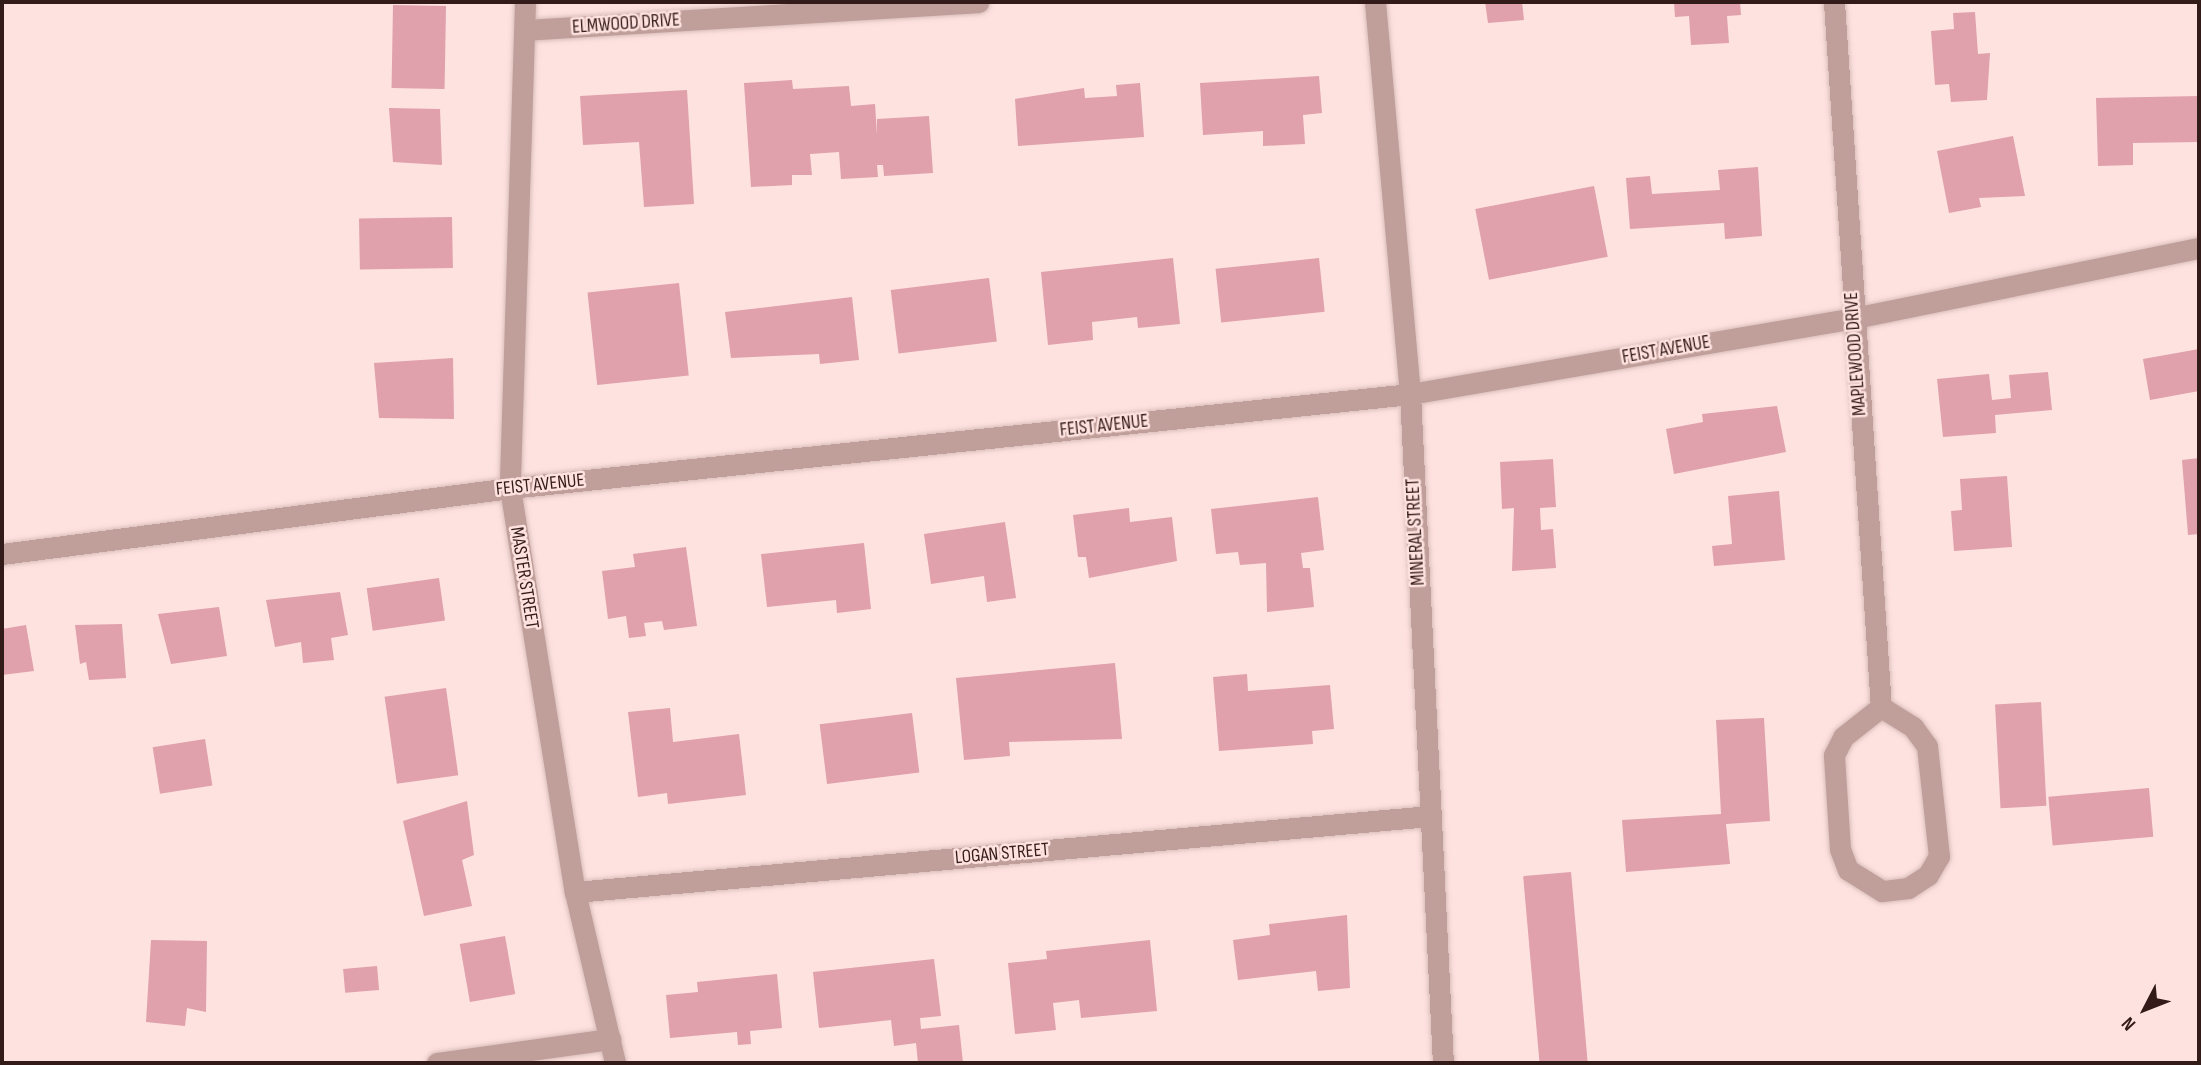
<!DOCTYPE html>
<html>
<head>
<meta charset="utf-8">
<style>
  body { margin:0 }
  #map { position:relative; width:2201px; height:1065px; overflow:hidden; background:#fee2df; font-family:"Sofia Sans Condensed",sans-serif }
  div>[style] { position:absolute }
  .building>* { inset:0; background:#e0a0ac; transform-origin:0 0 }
  .roads { filter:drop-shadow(0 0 2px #d9bebb) drop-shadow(0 0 2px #d9bebb) }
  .minor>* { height:21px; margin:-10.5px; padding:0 10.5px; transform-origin:10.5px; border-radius:10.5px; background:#c09e99 }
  span { translate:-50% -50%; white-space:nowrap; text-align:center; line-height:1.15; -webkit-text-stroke:5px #fee2df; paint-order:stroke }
  .street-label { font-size:19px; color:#331b19 }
  .frame { position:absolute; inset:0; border:4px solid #331b19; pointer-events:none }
  .north { position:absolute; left:2110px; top:974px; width:70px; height:70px; -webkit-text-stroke:5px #fee2df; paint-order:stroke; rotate:228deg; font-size:19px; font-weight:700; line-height:28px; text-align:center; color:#331b19 }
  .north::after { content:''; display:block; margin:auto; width:24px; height:32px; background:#331b19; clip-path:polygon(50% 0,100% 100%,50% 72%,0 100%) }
</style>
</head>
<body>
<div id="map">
  <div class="building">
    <div style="clip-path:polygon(1485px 2px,1522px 2px,1524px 20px,1488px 23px)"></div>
    <div style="clip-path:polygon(1674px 2px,1740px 2px,1741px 15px,1727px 16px,1729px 43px,1691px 45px,1689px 16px,1675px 17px)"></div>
    <div style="left:446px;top:6px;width:83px;height:53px;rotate:91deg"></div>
    <div style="clip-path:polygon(1975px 12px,1978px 54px,1990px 53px,1987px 100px,1951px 102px,1949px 84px,1935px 85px,1931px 31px,1954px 29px,1953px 13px)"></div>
    <div style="clip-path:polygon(1319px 76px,1322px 113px,1303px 115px,1305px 144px,1263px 146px,1263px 131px,1203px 135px,1200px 83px)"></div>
    <div style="clip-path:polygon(792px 80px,793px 89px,849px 86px,851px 106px,875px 104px,877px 135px,877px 119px,929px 116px,933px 173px,884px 176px,883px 165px,877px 165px,878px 177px,841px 179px,839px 152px,810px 154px,812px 175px,792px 175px,792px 185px,751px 187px,744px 83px)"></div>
    <div style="clip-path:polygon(1140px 83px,1144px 137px,1018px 146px,1015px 99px,1084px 88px,1085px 98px,1117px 96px,1116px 85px)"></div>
    <div style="clip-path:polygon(687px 90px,694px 204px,644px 207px,639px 142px,583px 145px,580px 96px)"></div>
    <div style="clip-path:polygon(2199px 96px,2199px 142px,2133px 143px,2133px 165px,2098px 166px,2096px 98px)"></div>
    <div style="clip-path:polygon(389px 108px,440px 109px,442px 165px,393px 162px)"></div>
    <div style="clip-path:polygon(2013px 136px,2025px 196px,1979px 198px,1981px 207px,1949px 213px,1937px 151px)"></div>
    <div style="clip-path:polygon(1758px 167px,1762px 236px,1725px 239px,1724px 223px,1630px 229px,1626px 178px,1650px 176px,1652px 194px,1720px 190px,1718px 170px)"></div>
    <div style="left:1594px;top:186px;width:72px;height:121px;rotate:79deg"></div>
    <div style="left:452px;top:217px;width:51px;height:93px;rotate:89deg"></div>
    <div style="clip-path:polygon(1173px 258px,1180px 324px,1138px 328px,1137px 317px,1092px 322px,1093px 340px,1048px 345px,1041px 272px)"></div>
    <div style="left:1319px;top:258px;width:54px;height:104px;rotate:84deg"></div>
    <div style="left:989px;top:278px;width:64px;height:99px;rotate:83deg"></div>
    <div style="left:679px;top:283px;width:93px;height:92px;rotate:84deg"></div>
    <div style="clip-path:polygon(852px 297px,859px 360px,820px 364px,819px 354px,731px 358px,725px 312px)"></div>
    <div style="clip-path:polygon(2199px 349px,2199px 391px,2150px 400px,2143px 359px)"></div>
    <div style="clip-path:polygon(453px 358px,454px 419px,379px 418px,374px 363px)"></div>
    <div style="clip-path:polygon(2048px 372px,2052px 410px,1995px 415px,1996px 433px,1943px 437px,1937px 379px,1989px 374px,1992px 400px,2011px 398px,2009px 375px)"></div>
    <div style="clip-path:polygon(1777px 406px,1786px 452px,1674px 474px,1666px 429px,1703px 422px,1702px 414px)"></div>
    <div style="clip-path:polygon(2199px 458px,2199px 534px,2188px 535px,2182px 460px)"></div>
    <div style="clip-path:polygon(1553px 459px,1556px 507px,1540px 508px,1541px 530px,1553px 529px,1556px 568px,1512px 571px,1514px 508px,1502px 509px,1500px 462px)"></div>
    <div style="clip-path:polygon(2007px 476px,2012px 547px,1954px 551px,1951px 511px,1962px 510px,1960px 479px)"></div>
    <div style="clip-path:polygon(1779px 491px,1785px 560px,1714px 566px,1712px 546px,1732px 544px,1728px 496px)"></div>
    <div style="clip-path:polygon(1318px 497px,1324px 550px,1301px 553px,1303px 568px,1310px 568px,1314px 607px,1267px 612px,1266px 563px,1240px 565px,1238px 552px,1216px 554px,1211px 509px)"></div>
    <div style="clip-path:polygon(1129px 508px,1130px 522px,1172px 517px,1177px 561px,1089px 578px,1086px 557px,1078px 557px,1073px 515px)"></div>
    <div style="clip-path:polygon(1005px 522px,1016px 598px,987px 602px,984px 576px,931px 584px,924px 534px)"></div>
    <div style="clip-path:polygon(864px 543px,871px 609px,837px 613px,836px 600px,767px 607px,761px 554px)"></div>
    <div style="clip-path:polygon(686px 547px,697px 626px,664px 630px,662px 621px,644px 623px,646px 636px,629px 638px,626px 616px,608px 619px,602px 571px,635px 567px,633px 554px)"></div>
    <div style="left:439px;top:578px;width:43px;height:73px;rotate:82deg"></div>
    <div style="clip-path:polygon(340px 592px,348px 635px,331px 638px,334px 660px,303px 663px,301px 642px,275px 647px,266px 600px)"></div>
    <div style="clip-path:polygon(219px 607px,227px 656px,171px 664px,158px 614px)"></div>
    <div style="clip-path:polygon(122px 624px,126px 678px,89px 680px,86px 662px,80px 664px,75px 625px)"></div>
    <div style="clip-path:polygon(26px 625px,34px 671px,2px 675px,2px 629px)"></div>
    <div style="clip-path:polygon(1115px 663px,1122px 739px,1009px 742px,1010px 756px,964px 760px,956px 678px)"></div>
    <div style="clip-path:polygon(1247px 674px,1248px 691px,1330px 685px,1334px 729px,1312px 731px,1313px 744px,1219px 751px,1213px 677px)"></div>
    <div style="left:446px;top:688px;width:88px;height:62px;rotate:82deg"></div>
    <div style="left:2041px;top:702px;width:104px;height:46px;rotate:87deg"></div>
    <div style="clip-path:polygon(670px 708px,673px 742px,739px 734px,746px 795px,668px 804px,667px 793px,638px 797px,628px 712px)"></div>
    <div style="left:912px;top:713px;width:60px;height:93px;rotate:83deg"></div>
    <div style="clip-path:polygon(1764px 718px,1770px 821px,1726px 824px,1730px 864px,1626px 872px,1622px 820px,1721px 814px,1716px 720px)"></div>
    <div style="left:205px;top:739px;width:47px;height:53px;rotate:81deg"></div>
    <div style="left:2149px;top:788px;width:49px;height:101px;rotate:85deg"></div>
    <div style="clip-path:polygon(467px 801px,474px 855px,462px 860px,472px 906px,424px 916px,403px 821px)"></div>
    <div style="left:1571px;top:872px;width:192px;height:48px;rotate:85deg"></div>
    <div style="clip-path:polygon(1347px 915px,1350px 988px,1318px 991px,1316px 971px,1238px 980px,1233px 940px,1270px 935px,1269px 924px)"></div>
    <div style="left:505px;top:936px;width:59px;height:46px;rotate:80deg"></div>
    <div style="clip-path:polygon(151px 940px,207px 941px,206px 1012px,187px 1008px,185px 1026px,146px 1022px)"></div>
    <div style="clip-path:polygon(1150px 940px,1157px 1011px,1081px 1018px,1079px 1000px,1053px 1003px,1056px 1030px,1015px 1034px,1008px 963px,1047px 959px,1046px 951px)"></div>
    <div style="clip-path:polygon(934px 959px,941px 1016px,920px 1018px,921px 1029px,959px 1025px,963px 1063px,918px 1063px,916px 1043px,894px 1046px,891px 1020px,819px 1028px,813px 972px)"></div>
    <div style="left:377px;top:966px;width:24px;height:34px;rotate:85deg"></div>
    <div style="clip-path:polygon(777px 974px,782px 1028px,750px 1031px,751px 1044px,738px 1045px,737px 1032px,670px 1038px,666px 995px,698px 992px,697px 982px)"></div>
  </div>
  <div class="roads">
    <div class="minor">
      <div style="left:525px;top:2px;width:486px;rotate:91.8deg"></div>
      <div style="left:510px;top:488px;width:409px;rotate:80.9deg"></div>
      <div style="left:575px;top:892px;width:176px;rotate:76.8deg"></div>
      <div style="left:1375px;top:2px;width:394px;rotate:84.9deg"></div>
      <div style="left:1410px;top:394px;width:670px;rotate:87.18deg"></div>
      <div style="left:1834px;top:2px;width:707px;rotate:86.19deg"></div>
      <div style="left:525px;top:30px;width:454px;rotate:-3.5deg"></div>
      <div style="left:2px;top:554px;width:512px;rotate:-7.4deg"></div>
      <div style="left:510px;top:488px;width:905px;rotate:-5.96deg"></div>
      <div style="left:1410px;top:394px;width:450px;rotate:-9.7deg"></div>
      <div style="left:1854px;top:318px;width:352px;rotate:-11.5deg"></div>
      <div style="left:1881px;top:707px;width:38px;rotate:32deg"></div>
      <div style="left:1913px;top:727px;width:24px;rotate:54deg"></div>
      <div style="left:1927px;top:746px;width:111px;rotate:83.8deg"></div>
      <div style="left:1939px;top:856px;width:22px;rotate:120deg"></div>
      <div style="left:1928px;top:875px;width:24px;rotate:147deg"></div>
      <div style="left:1908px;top:888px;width:26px;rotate:173deg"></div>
      <div style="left:1882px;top:891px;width:40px;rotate:-148deg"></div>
      <div style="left:1848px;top:870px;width:22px;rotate:-111deg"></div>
      <div style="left:1840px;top:849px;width:94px;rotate:-93.7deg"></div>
      <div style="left:1834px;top:755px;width:20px;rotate:-63deg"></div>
      <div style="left:1843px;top:737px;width:48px;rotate:-38.3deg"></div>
      <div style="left:575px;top:892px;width:858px;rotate:-5.08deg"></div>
      <div style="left:437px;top:1063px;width:175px;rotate:-7.9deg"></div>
    </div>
  </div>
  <div class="street-label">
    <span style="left:626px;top:24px;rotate:-4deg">ELMWOOD DRIVE</span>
    <span style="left:1666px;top:350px;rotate:-10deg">FEIST AVENUE</span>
    <span style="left:1856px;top:354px;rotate:-94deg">MAPLEWOOD DRIVE</span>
    <span style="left:1104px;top:426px;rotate:-6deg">FEIST AVENUE</span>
    <span style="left:540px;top:485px;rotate:-6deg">FEIST AVENUE</span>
    <span style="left:1416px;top:532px;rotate:-93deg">MINERAL STREET</span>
    <span style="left:524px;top:578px;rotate:81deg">MASTER STREET</span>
    <span style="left:1002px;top:854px;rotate:-5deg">LOGAN STREET</span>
  </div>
  <div class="frame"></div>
  <div class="north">N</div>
</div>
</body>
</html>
